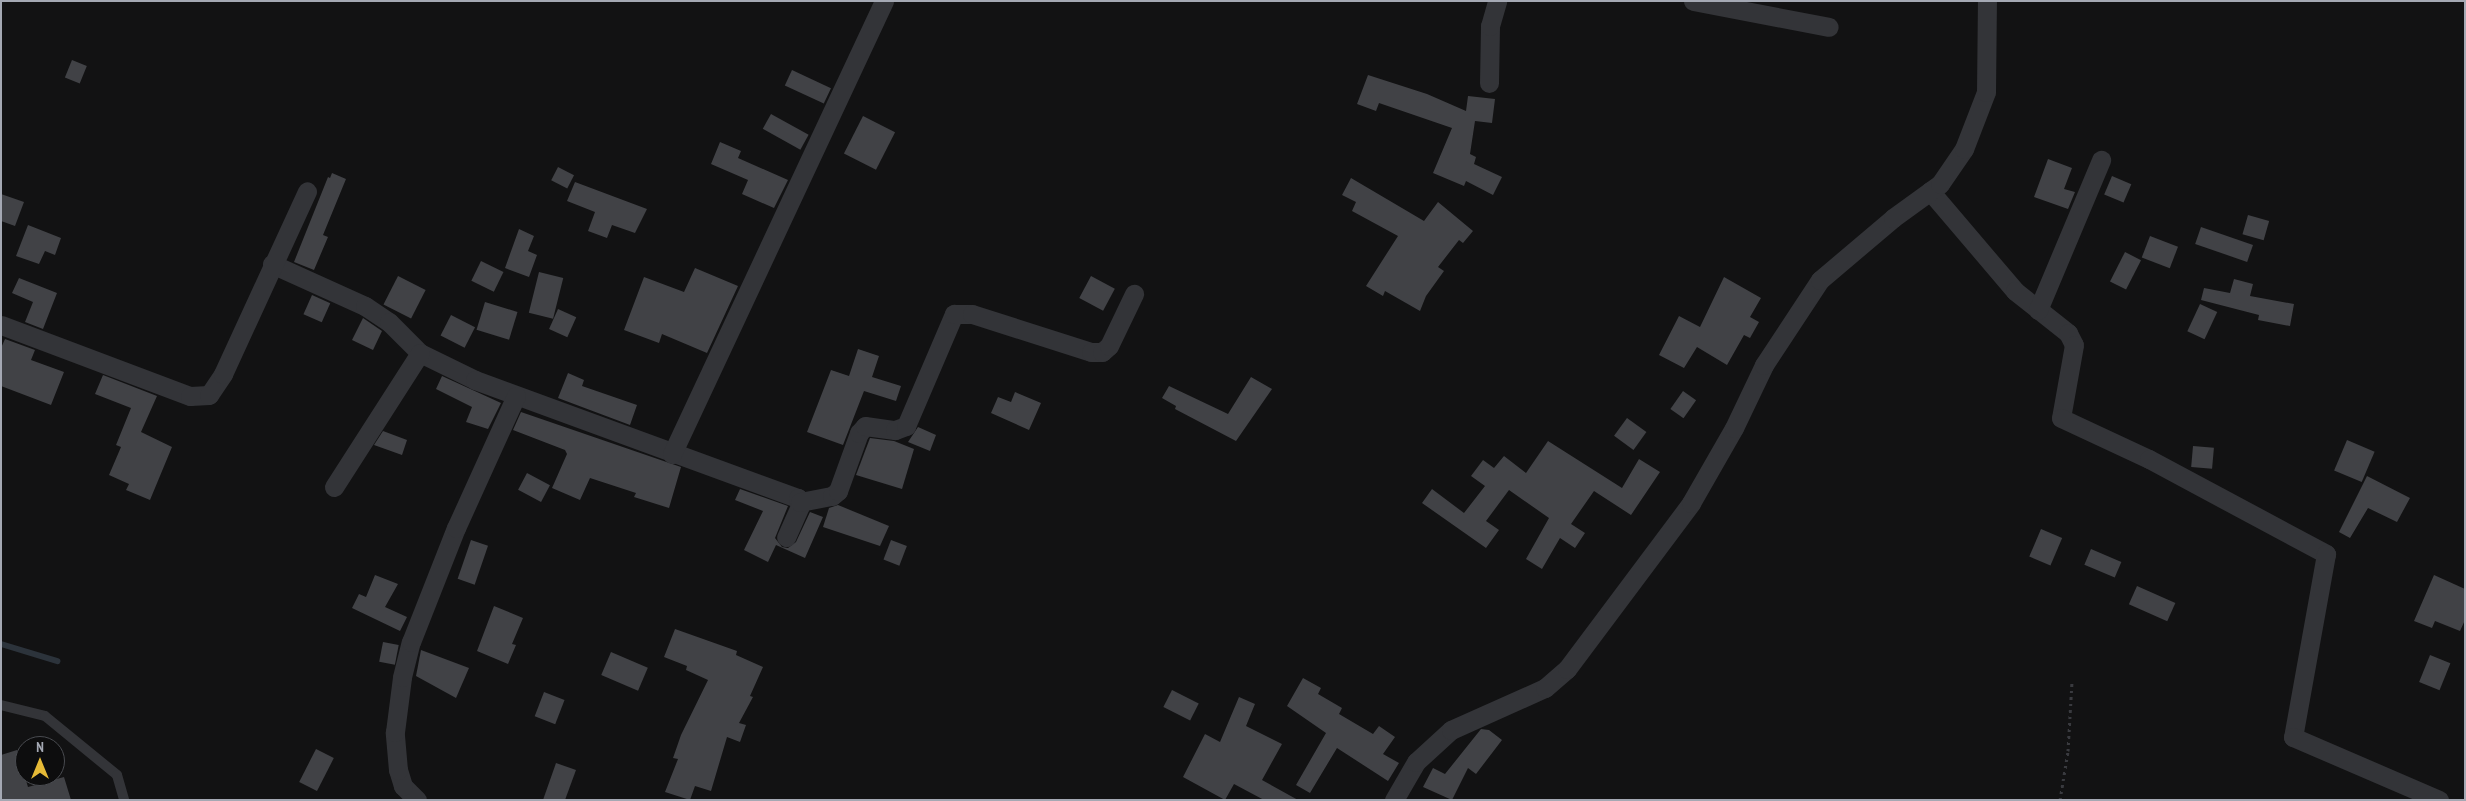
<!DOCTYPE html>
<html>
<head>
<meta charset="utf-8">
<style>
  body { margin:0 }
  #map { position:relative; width:2466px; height:801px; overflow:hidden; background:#121213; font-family:"PT Sans Narrow",sans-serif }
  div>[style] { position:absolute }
  .stream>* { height:6px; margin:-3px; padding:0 3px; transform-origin:3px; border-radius:3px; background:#2c333b }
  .building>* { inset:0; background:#414246; transform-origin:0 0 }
  .path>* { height:3px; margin-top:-1.5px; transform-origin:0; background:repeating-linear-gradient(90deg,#393a3f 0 2.5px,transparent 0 6.5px) }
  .lane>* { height:10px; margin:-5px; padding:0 5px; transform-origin:5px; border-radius:5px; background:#333438 }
  .street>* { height:19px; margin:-9.5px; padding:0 9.5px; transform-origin:9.5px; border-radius:9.5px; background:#333438 }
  span { translate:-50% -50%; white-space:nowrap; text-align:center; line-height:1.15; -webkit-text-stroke:5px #0d0d0e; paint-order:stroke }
  .frame { position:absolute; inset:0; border:2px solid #a4a8b3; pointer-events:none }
  .north { position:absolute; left:15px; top:736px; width:50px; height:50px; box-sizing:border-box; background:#0d0d0e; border:1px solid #494b50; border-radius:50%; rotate:0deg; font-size:14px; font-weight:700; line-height:20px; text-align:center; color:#a4a8b3 }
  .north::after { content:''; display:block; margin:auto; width:18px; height:22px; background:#e6ba37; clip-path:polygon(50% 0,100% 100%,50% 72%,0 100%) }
</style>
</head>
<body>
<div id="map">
  <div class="stream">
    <div style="left:1px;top:644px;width:59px;rotate:16.9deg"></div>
  </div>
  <div class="building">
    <div style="left:72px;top:60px;width:16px;height:19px;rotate:22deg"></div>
    <div style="left:792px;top:70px;width:43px;height:17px;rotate:25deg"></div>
    <div style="clip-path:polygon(1368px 75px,1427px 94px,1466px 111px,1468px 96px,1495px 99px,1492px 123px,1475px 121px,1470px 154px,1476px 157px,1474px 164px,1502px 177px,1493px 195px,1466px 181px,1464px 186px,1433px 173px,1452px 128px,1379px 103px,1376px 111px,1357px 104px)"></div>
    <div style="left:771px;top:114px;width:43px;height:17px;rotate:29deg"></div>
    <div style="left:863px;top:116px;width:36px;height:42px;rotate:27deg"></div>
    <div style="clip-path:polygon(720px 142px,741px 151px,738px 158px,788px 180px,774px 208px,742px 194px,748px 180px,711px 164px)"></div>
    <div style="clip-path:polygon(2048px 159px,2072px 168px,2064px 189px,2075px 192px,2068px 209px,2034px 197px)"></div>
    <div style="left:558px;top:167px;width:18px;height:15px;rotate:27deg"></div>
    <div style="clip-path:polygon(332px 173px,346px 179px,323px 235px,328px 237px,314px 270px,294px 262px,328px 177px,330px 178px)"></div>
    <div style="left:2112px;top:176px;width:21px;height:20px;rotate:23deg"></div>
    <div style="clip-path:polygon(1351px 178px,1424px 221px,1438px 202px,1473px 231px,1463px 243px,1459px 240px,1438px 267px,1444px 271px,1426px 296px,1420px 311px,1385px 291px,1383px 296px,1366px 286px,1398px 236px,1352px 211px,1356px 202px,1342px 195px)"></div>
    <div style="clip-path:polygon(575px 182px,647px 209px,635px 233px,612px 225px,607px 238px,588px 231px,595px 212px,567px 201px)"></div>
    <div style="clip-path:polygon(1px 194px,24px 202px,15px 226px,1px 221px)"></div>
    <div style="left:2248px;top:215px;width:22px;height:20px;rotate:16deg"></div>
    <div style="clip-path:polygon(28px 225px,61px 238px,55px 255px,45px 251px,39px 264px,16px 256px)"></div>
    <div style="left:2201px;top:227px;width:55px;height:18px;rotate:19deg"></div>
    <div style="clip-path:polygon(519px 229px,534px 236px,528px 251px,537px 255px,529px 277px,505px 268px)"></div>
    <div style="left:2150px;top:236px;width:30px;height:23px;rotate:21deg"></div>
    <div style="left:2125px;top:252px;width:18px;height:33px;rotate:27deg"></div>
    <div style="left:481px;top:261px;width:25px;height:22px;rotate:26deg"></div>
    <div style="clip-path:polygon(695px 268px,738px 286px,707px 353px,662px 334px,659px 343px,624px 330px,644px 277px,684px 292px)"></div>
    <div style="left:539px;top:272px;width:25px;height:42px;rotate:14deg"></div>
    <div style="left:398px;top:276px;width:31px;height:32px;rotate:27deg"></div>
    <div style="left:1091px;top:276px;width:27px;height:25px;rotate:28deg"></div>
    <div style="clip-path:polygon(1724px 277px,1761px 298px,1750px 317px,1759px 322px,1750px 338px,1744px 335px,1727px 365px,1697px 347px,1684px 368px,1659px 355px,1679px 316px,1700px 327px)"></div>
    <div style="clip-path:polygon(19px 278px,57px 293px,43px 329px,25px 322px,33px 302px,12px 293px)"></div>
    <div style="clip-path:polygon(2234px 279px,2253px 284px,2250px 296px,2294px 304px,2290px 326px,2258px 320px,2259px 315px,2201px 300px,2204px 288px,2230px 293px)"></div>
    <div style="left:312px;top:295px;width:20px;height:21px;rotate:24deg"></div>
    <div style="left:485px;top:302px;width:34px;height:29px;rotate:17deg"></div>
    <div style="left:2200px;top:304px;width:19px;height:30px;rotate:25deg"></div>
    <div style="left:558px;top:309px;width:20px;height:22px;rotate:24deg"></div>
    <div style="left:451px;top:315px;width:27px;height:23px;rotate:27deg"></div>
    <div style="clip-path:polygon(363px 318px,382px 331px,373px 350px,352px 340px)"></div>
    <div style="clip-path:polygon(5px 339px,35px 350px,31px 360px,64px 372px,51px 405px,1px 386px,1px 348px)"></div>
    <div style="clip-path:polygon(858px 349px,879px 356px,872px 377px,901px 386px,896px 401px,864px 391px,843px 445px,807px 432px,831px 370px,849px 376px)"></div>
    <div style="clip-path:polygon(568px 373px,584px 380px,582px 386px,637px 405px,630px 425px,558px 398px)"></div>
    <div style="clip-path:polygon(103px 375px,157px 396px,141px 432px,172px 447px,150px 500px,126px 490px,129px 484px,109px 475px,121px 447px,116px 445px,131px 408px,95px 394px)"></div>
    <div style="clip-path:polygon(442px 376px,501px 403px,488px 429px,466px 422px,472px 407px,436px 389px)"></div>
    <div style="clip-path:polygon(1251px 377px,1272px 389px,1236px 441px,1175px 409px,1176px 406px,1162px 398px,1169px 386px,1228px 414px)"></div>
    <div style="left:1683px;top:391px;width:16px;height:22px;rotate:35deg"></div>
    <div style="clip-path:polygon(1015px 392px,1041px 403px,1029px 430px,991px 413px,998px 397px,1011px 402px)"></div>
    <div style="clip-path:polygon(521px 412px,681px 467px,669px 508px,634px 497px,636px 493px,590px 478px,580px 500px,552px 488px,567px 454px,565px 450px,513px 430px)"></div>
    <div style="left:1627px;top:418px;width:24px;height:22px;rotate:36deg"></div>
    <div style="clip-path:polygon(918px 427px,936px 435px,930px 451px,908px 442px)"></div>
    <div style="clip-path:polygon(383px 431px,407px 440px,402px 455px,374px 445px)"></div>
    <div style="clip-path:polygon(870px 438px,894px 441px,914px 449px,902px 489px,856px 475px)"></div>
    <div style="left:2347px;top:440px;width:30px;height:33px;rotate:23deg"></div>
    <div style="clip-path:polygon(1548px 441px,1622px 488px,1639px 459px,1660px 472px,1631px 515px,1594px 491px,1571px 524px,1585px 533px,1575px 548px,1560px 538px,1542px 569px,1526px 559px,1549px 518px,1509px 490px,1486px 521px,1499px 530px,1486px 548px,1422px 503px,1432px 489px,1464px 513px,1485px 486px,1471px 476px,1483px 460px,1494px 468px,1504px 456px,1526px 473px)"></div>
    <div style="left:2193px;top:446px;width:21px;height:21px;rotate:5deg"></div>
    <div style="left:527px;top:473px;width:26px;height:19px;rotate:28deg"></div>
    <div style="clip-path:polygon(2367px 476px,2410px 498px,2397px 522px,2368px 508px,2350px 538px,2339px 532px)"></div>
    <div style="clip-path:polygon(740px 489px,788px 506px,775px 538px,782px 547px,788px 548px,796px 542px,810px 512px,823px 517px,805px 558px,776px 545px,768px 562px,744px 550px,763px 511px,735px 500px)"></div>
    <div style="clip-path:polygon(838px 505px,889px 526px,880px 546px,823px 527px,829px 508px)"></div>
    <div style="left:2041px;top:529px;width:23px;height:30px;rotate:23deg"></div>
    <div style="left:471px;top:540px;width:18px;height:41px;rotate:19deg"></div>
    <div style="left:891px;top:540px;width:17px;height:21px;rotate:21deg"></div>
    <div style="left:2091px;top:549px;width:33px;height:17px;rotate:23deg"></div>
    <div style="clip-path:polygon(375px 575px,398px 584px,385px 607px,407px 617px,400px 631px,352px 608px,359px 594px,366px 597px)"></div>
    <div style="clip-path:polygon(2434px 575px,2465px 589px,2465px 620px,2460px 631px,2435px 621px,2432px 628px,2414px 621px)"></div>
    <div style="left:2137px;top:586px;width:42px;height:20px;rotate:24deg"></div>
    <div style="clip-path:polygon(494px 606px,523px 618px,512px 644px,516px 645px,508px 664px,477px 651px)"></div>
    <div style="clip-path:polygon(675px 629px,737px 651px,736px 655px,763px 667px,750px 696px,753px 697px,739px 723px,746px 725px,740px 742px,727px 737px,711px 791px,695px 786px,690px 800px,665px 792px,678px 759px,673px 758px,681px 735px,708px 680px,686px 670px,687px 666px,664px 657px)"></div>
    <div style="left:383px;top:642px;width:16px;height:20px;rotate:11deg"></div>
    <div style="clip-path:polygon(421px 650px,469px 668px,456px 698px,416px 676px)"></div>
    <div style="left:611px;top:652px;width:40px;height:25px;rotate:23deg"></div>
    <div style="left:2430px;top:655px;width:22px;height:29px;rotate:22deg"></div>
    <div style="clip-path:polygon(1303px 678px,1321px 688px,1318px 694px,1342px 708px,1339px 714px,1373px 734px,1379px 726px,1395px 737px,1383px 754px,1399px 763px,1388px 781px,1337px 748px,1310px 793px,1296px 785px,1326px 733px,1287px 706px)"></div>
    <div style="left:1172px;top:690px;width:30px;height:19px;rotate:27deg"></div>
    <div style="left:544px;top:692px;width:22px;height:26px;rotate:21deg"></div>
    <div style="clip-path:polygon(1239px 697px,1255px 704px,1246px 726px,1282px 744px,1262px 780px,1298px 800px,1264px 800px,1234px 784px,1225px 800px,1183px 777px,1205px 734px,1220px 742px)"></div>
    <div style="clip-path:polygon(1481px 729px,1489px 730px,1502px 740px,1476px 774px,1468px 768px,1452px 800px,1423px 787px,1433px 768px,1445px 774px)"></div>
    <div style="left:316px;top:749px;width:20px;height:37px;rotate:27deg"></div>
    <div style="clip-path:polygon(17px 750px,28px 787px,64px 777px,71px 800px,2px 800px,1px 755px)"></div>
    <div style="clip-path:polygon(556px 763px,576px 770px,565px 800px,543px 800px)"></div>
  </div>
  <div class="path">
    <div style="left:2060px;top:800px;width:50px;rotate:-80.7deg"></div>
    <div style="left:2068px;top:751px;width:69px;rotate:-86.7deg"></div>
  </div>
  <div class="lane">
    <div style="left:1px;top:705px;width:45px;rotate:14deg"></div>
    <div style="left:45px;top:716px;width:93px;rotate:39.3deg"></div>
    <div style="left:117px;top:775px;width:26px;rotate:74deg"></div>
  </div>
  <div class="street">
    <div style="left:1693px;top:1px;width:138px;rotate:10.8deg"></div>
    <div style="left:1489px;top:83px;width:57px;rotate:-89deg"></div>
    <div style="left:1490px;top:26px;width:26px;rotate:-74deg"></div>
    <div style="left:1930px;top:191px;width:131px;rotate:49.6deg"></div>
    <div style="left:2015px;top:291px;width:68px;rotate:38.4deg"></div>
    <div style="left:2068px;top:333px;width:13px;rotate:63deg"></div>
    <div style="left:2074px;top:345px;width:74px;rotate:100.1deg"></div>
    <div style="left:2061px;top:418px;width:97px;rotate:25deg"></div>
    <div style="left:2149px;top:459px;width:201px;rotate:28.2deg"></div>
    <div style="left:2326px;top:554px;width:186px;rotate:100.2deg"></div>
    <div style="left:2293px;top:737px;width:159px;rotate:23.3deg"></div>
    <div style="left:272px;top:264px;width:102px;rotate:24.3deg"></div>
    <div style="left:365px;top:306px;width:29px;rotate:34deg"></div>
    <div style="left:389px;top:322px;width:44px;rotate:45deg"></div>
    <div style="left:420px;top:353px;width:61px;rotate:26.1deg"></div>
    <div style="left:475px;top:380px;width:344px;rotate:20.1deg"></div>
    <div style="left:798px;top:498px;width:8px;rotate:76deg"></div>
    <div style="left:800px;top:506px;width:34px;rotate:114deg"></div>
    <div style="left:2038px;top:310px;width:163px;rotate:-67.2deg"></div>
    <div style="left:1px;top:325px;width:202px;rotate:20.6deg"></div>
    <div style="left:190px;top:396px;width:19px;rotate:-3deg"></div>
    <div style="left:209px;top:395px;width:25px;rotate:-56deg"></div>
    <div style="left:223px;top:374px;width:201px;rotate:-65.3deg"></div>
    <div style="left:672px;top:454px;width:500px;rotate:-64.92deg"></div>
    <div style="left:334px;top:487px;width:159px;rotate:-57.3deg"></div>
    <div style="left:800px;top:502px;width:33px;rotate:-11deg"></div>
    <div style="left:832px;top:496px;width:8px;rotate:-40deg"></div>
    <div style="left:838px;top:491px;width:62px;rotate:-70.1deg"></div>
    <div style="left:859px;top:433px;width:9px;rotate:-49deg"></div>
    <div style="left:865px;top:426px;width:30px;rotate:8deg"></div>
    <div style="left:895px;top:430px;width:12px;rotate:-20deg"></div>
    <div style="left:906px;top:426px;width:122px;rotate:-66.8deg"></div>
    <div style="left:954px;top:314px;width:18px"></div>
    <div style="left:972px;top:314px;width:125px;rotate:17.7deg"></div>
    <div style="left:1091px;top:352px;width:11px"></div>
    <div style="left:1102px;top:352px;width:9px;rotate:-41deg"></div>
    <div style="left:1109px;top:346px;width:58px;rotate:-64.3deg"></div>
    <div style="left:417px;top:800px;width:20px;rotate:-135deg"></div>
    <div style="left:403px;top:786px;width:17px;rotate:-107deg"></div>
    <div style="left:398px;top:770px;width:38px;rotate:-95deg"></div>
    <div style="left:395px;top:732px;width:55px;rotate:-82.7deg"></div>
    <div style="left:402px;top:677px;width:36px;rotate:-76deg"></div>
    <div style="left:411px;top:642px;width:123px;rotate:-68.5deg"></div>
    <div style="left:456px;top:528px;width:145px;rotate:-65.6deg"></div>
    <div style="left:1394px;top:800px;width:44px;rotate:-59.9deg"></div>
    <div style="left:1416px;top:762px;width:47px;rotate:-42.4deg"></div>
    <div style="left:1451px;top:730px;width:103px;rotate:-24.1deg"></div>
    <div style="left:1545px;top:688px;width:29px;rotate:-41deg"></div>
    <div style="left:1567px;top:669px;width:207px;rotate:-53.2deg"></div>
    <div style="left:1691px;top:503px;width:86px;rotate:-60.2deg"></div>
    <div style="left:1734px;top:428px;width:70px;rotate:-64.5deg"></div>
    <div style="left:1764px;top:365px;width:102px;rotate:-56.6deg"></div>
    <div style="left:1820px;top:280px;width:96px;rotate:-40.3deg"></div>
    <div style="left:1893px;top:218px;width:58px;rotate:-35.9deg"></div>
    <div style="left:1940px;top:184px;width:42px;rotate:-55.6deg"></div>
    <div style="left:1964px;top:149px;width:61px;rotate:-68.9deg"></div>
    <div style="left:1986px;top:92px;width:91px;rotate:-89.4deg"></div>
  </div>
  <div class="frame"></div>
  <div class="north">N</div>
</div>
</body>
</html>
